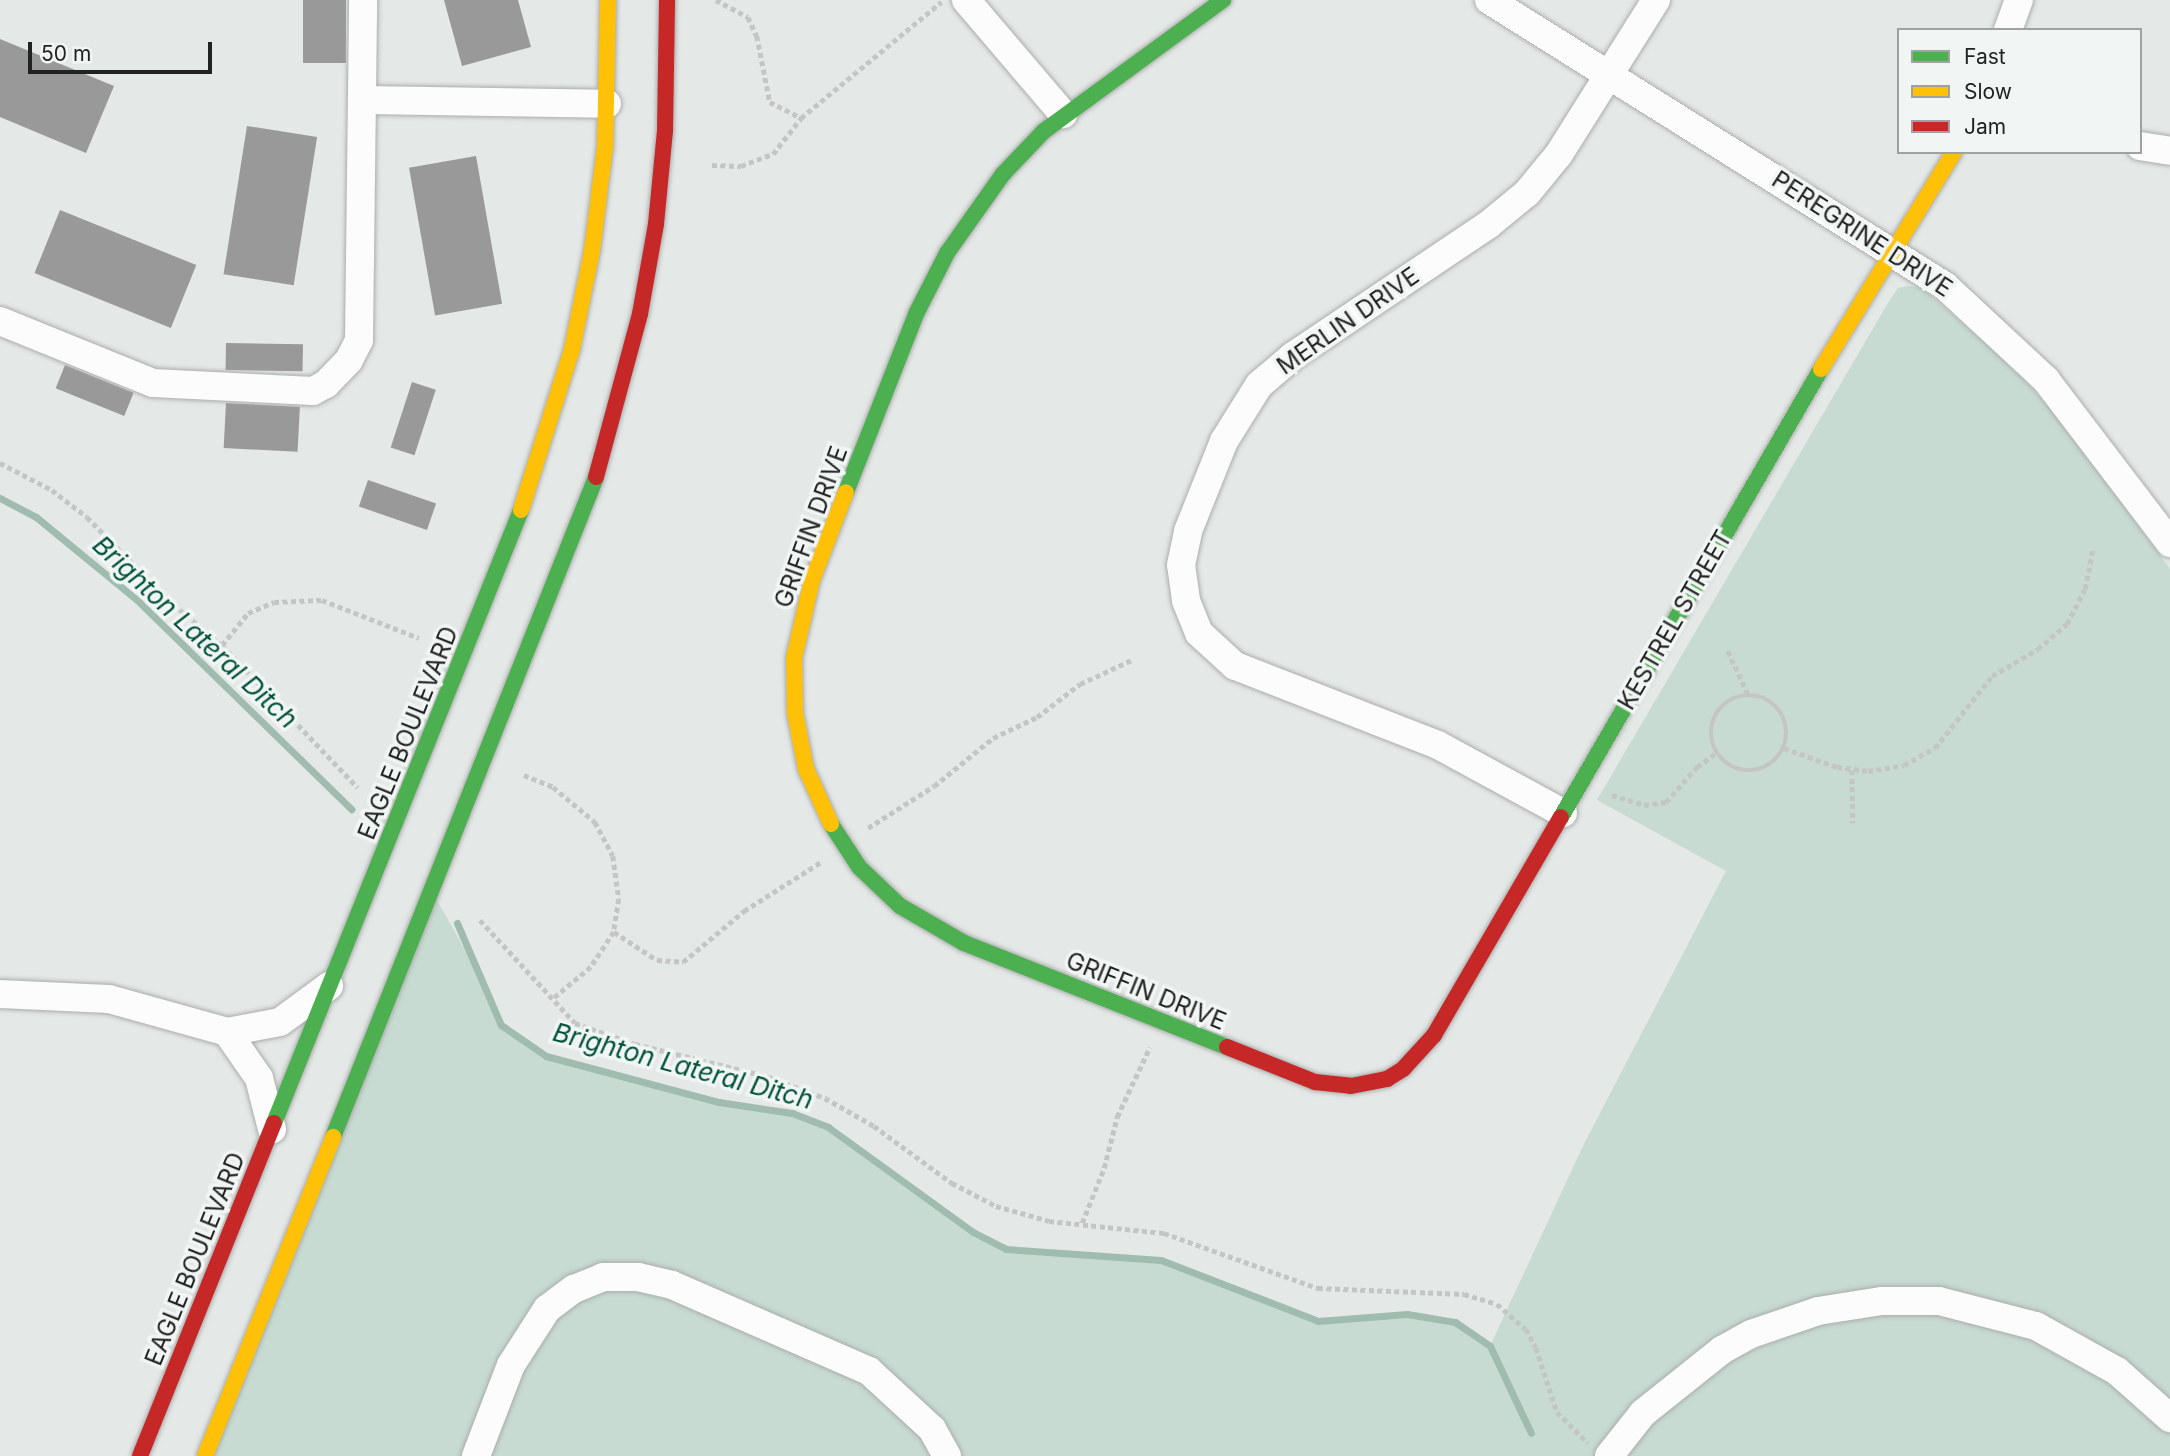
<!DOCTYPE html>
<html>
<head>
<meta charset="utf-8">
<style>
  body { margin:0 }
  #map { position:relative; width:2170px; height:1456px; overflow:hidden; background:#e4e8e6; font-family:Inter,sans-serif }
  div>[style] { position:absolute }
  .green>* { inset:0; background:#c7dbd2 }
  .stream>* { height:7px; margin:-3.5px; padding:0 3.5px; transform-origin:3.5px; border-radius:3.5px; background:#9fbcaf }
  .building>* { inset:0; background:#989998; transform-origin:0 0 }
  .path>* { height:4.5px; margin-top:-2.25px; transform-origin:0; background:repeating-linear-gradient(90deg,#c4c6c4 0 5px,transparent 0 8.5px) }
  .path>.ring { margin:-2.25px; padding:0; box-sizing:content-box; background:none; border:4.5px solid #c4c6c4; border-radius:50% }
  .roads { filter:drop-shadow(0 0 2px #abadac) drop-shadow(0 0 2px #abadac) }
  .street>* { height:28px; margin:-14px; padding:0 14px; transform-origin:14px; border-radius:14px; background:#fbfcfb }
  .fast>* { height:16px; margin:-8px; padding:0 8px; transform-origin:8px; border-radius:8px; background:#4caf50 }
  .slow>* { height:16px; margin:-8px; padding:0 8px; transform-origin:8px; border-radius:8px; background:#ffc107 }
  .jam>* { height:16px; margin:-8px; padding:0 8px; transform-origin:8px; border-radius:8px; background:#c62828 }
  span { translate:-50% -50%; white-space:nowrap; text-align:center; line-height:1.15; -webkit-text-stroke:7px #f1f6f4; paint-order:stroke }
  .street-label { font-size:24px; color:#212322 }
  .water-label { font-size:26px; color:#00513a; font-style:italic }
  .legend { position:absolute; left:1897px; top:28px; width:245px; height:126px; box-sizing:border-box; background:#f1f6f4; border:2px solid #9ea2a0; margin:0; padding:9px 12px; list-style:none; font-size:21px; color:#212322 }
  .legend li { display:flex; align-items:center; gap:14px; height:35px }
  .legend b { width:35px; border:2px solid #9ea2a0 }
  .scale { position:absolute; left:28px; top:42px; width:184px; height:32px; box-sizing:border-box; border:4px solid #212322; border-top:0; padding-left:9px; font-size:21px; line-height:24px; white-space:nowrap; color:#212322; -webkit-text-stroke:5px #f1f6f4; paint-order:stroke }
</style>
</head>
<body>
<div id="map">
  <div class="green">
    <div style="clip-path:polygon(1909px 286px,1922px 288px,2010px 364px,2060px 419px,2170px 569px,2170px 1456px,207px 1456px,434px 895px,490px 994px,501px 1025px,546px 1056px,719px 1102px,792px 1113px,828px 1127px,973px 1232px,1006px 1249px,1161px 1260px,1318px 1321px,1407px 1314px,1455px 1322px,1490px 1346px,1583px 1146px,1726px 871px,1597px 800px,1888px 303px,1898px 288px)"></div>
  </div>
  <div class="stream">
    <div style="left:0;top:498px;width:41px;rotate:27.8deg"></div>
    <div style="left:36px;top:517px;width:129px;rotate:39.4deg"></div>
    <div style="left:136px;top:599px;width:301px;rotate:44.3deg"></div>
    <div style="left:457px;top:923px;width:111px;rotate:66.7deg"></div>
    <div style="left:501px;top:1025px;width:55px;rotate:34.6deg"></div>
    <div style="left:546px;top:1056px;width:179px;rotate:14.9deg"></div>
    <div style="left:719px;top:1102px;width:74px;rotate:8.6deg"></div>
    <div style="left:792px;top:1113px;width:39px;rotate:21deg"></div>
    <div style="left:828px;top:1127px;width:179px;rotate:35.9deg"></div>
    <div style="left:973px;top:1232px;width:37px;rotate:27deg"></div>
    <div style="left:1006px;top:1249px;width:155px;rotate:4.1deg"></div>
    <div style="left:1161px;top:1260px;width:168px;rotate:21.2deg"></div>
    <div style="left:1318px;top:1321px;width:89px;rotate:-4.5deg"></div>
    <div style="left:1407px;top:1314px;width:49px;rotate:9.5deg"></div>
    <div style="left:1455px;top:1322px;width:42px;rotate:34.4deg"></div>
    <div style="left:1490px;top:1346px;width:96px;rotate:64.8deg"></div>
  </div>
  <div class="building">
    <div style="left:303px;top:0;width:43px;height:63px"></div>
    <div style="clip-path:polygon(444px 0,518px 0,531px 47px,462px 66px)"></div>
    <div style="clip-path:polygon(0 39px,114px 86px,86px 153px,0 117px)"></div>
    <div style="left:247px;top:126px;width:71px;height:150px;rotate:9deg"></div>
    <div style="left:476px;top:156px;width:150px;height:68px;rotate:80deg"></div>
    <div style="left:60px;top:210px;width:147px;height:68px;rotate:22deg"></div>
    <div style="left:226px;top:343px;width:77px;height:27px;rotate:1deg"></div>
    <div style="left:65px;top:365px;width:74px;height:25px;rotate:22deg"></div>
    <div style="left:412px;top:382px;width:25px;height:69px;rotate:18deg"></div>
    <div style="left:226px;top:403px;width:74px;height:45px;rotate:3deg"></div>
    <div style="left:368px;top:480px;width:72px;height:28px;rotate:19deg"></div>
  </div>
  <div class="path">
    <div style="left:716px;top:0;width:36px;rotate:28deg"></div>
    <div style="left:748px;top:17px;width:21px;rotate:65deg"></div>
    <div style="left:757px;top:36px;width:67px;rotate:78.9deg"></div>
    <div style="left:770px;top:102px;width:35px;rotate:27deg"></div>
    <div style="left:712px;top:165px;width:29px;rotate:2deg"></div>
    <div style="left:741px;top:166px;width:34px;rotate:-21deg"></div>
    <div style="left:773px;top:154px;width:46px;rotate:-52.1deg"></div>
    <div style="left:801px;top:118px;width:182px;rotate:-39.6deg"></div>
    <div style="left:0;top:463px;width:59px;rotate:27.4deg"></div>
    <div style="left:52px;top:490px;width:44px;rotate:37.6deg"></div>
    <div style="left:87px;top:517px;width:122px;rotate:45.3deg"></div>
    <div style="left:173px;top:604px;width:64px;rotate:39.9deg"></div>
    <div style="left:222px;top:645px;width:197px;rotate:46.4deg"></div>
    <div style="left:222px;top:645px;width:41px;rotate:-50.9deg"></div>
    <div style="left:248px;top:613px;width:28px;rotate:-23deg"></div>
    <div style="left:274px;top:602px;width:48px;rotate:-2.4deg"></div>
    <div style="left:322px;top:600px;width:104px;rotate:21.4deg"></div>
    <div style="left:1728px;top:651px;width:50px;rotate:65deg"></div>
    <div class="ring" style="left:1711px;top:695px;width:71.5px;height:71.5px"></div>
    <div style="left:1784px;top:748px;width:56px;rotate:19.7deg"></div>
    <div style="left:1837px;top:767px;width:31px;rotate:7deg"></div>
    <div style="left:1868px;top:771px;width:36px;rotate:-9deg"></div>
    <div style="left:1904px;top:765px;width:35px;rotate:-29deg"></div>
    <div style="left:1935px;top:748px;width:92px;rotate:-51.6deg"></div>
    <div style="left:1992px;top:676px;width:53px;rotate:-30.4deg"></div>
    <div style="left:2038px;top:649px;width:38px;rotate:-41deg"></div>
    <div style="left:2067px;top:624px;width:39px;rotate:-63deg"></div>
    <div style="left:2085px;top:589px;width:42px;rotate:-79deg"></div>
    <div style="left:1852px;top:770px;width:53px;rotate:88.9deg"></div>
    <div style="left:524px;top:775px;width:31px;rotate:22deg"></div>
    <div style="left:553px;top:787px;width:55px;rotate:39.8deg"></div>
    <div style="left:595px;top:822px;width:38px;rotate:62deg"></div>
    <div style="left:613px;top:856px;width:43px;rotate:82.1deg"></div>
    <div style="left:619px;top:899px;width:33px;rotate:99deg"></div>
    <div style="left:614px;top:932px;width:42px;rotate:123.3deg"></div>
    <div style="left:591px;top:967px;width:48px;rotate:140deg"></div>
    <div style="left:1612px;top:795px;width:34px;rotate:17deg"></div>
    <div style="left:1644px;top:805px;width:22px;rotate:-8deg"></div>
    <div style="left:1666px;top:802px;width:47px;rotate:-48.5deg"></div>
    <div style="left:1697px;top:767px;width:24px;rotate:-36deg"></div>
    <div style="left:868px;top:828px;width:78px;rotate:-32.5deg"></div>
    <div style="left:934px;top:786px;width:76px;rotate:-39.1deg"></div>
    <div style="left:993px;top:738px;width:49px;rotate:-25.5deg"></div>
    <div style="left:1037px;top:717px;width:54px;rotate:-37.5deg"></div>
    <div style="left:1080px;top:684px;width:57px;rotate:-24.8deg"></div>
    <div style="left:480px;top:920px;width:140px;rotate:47.3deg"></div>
    <div style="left:575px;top:1023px;width:64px;rotate:19.3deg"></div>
    <div style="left:635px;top:1044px;width:138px;rotate:13.8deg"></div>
    <div style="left:769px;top:1077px;width:60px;rotate:20.6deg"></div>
    <div style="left:825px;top:1098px;width:56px;rotate:29.7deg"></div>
    <div style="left:874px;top:1126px;width:97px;rotate:36.2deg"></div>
    <div style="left:952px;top:1183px;width:50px;rotate:27.6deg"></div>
    <div style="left:996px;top:1206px;width:55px;rotate:15.8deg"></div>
    <div style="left:1049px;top:1221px;width:116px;rotate:6deg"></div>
    <div style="left:1164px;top:1233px;width:164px;rotate:19.7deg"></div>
    <div style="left:1318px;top:1288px;width:146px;rotate:2.4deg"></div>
    <div style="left:1464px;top:1294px;width:34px;rotate:17deg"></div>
    <div style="left:1497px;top:1304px;width:38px;rotate:41deg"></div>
    <div style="left:1526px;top:1329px;width:21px;rotate:62deg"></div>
    <div style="left:1536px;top:1348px;width:67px;rotate:71.8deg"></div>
    <div style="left:1557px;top:1412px;width:44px;rotate:45deg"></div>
    <div style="left:614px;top:932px;width:51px;rotate:33.1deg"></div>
    <div style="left:657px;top:960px;width:26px;rotate:4deg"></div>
    <div style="left:683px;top:962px;width:80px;rotate:-39.9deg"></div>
    <div style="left:744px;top:911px;width:91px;rotate:-32.5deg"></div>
    <div style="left:1082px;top:1223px;width:59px;rotate:-68.2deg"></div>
    <div style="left:1104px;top:1168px;width:53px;rotate:-75.7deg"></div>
    <div style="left:1117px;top:1117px;width:77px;rotate:-64.8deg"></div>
  </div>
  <div class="roads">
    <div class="street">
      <div style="left:966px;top:0;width:150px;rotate:49.6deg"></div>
      <div style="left:1489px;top:0;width:538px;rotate:32.1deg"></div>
      <div style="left:1945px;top:286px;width:138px;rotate:42.9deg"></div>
      <div style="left:2046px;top:380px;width:205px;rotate:52.7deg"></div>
      <div style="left:2008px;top:30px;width:32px;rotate:-70deg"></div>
      <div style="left:363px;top:100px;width:244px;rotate:0.9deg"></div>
      <div style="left:2140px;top:146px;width:30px;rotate:9deg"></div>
      <div style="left:0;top:321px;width:165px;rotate:22.1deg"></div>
      <div style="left:153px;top:383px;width:160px;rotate:2.9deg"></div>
      <div style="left:313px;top:391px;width:15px;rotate:-28deg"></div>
      <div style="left:326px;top:384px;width:33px;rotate:-46deg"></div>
      <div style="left:349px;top:360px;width:22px;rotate:-63deg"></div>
      <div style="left:359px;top:340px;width:340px;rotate:-89.3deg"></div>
      <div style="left:1563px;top:813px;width:142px;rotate:-151.5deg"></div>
      <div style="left:1438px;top:745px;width:218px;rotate:-158.7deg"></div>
      <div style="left:1235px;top:666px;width:49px;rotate:-137.5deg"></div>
      <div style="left:1199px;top:633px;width:35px;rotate:-112deg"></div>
      <div style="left:1186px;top:600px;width:35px;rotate:-98deg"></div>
      <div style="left:1181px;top:565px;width:35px;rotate:-78deg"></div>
      <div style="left:1188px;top:531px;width:97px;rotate:-68.2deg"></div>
      <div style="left:1224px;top:441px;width:66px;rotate:-58deg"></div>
      <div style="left:1259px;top:385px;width:45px;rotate:-40.5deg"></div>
      <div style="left:1293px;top:356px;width:235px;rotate:-33.9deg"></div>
      <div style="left:1488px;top:225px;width:50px;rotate:-39.4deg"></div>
      <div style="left:1527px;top:193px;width:50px;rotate:-50.6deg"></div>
      <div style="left:1559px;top:154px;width:182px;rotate:-57.8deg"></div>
      <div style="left:0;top:994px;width:109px;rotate:2.6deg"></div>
      <div style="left:109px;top:999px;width:123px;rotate:15.6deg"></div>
      <div style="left:227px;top:1032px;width:54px;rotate:-10.7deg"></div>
      <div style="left:280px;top:1022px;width:61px;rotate:-36.3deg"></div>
      <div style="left:227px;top:1032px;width:56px;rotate:55.2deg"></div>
      <div style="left:259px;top:1078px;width:53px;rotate:75.7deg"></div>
      <div style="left:476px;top:1456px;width:97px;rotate:-69deg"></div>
      <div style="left:511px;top:1365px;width:67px;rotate:-57.3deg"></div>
      <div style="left:547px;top:1309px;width:34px;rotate:-37deg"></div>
      <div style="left:574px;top:1289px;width:31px;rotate:-22deg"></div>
      <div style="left:603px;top:1277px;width:35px"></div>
      <div style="left:638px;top:1277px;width:35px;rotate:13deg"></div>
      <div style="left:672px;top:1285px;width:215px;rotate:23.6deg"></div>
      <div style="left:869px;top:1371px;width:86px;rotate:42.6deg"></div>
      <div style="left:932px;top:1429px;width:31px;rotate:61deg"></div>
      <div style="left:1609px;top:1456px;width:55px;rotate:-51.7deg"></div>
      <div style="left:1643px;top:1413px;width:101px;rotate:-38.6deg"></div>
      <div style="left:1722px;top:1350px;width:33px;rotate:-29deg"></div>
      <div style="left:1751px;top:1334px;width:71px;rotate:-18.9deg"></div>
      <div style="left:1818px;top:1311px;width:65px;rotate:-8.9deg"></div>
      <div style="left:1882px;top:1301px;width:57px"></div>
      <div style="left:1939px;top:1301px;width:100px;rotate:14.5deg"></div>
      <div style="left:2036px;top:1326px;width:93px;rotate:29.1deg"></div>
      <div style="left:2117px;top:1371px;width:71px;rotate:41.6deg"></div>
    </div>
    <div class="fast">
      <div style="left:846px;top:492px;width:193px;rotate:-68.5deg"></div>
      <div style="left:917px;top:312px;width:66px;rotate:-63deg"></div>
      <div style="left:947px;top:253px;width:97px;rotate:-54.7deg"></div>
      <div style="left:1003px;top:174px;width:59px;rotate:-46.4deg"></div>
      <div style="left:1044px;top:131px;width:222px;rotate:-36.2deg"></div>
      <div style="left:1561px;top:817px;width:518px;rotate:-59.87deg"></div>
      <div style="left:831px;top:824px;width:51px;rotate:56.9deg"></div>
      <div style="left:859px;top:867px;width:57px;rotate:43.6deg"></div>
      <div style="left:900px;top:906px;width:74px;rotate:30deg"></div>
      <div style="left:964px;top:943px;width:283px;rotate:21.6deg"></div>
      <div style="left:274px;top:1123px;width:661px;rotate:-68.05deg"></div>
      <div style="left:333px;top:1137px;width:710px;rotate:-68.27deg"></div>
    </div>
    <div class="slow">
      <div style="left:1821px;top:369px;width:255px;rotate:-58.5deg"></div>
      <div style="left:521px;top:510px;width:169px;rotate:-72.4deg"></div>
      <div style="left:572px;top:349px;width:100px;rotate:-78.5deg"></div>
      <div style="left:592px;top:251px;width:105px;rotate:-82.9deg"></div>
      <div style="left:605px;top:147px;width:147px;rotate:-88.8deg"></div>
      <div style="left:831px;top:824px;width:60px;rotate:-114.4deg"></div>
      <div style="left:806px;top:769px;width:57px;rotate:-101.1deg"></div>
      <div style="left:795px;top:713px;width:55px;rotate:-91deg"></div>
      <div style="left:794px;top:658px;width:80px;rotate:-77deg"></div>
      <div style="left:812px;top:580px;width:94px;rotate:-68.9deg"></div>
      <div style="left:205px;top:1456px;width:344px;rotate:-68.1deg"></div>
    </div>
    <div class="jam">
      <div style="left:596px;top:477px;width:169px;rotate:-74.9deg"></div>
      <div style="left:640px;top:314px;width:91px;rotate:-79.9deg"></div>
      <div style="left:656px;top:224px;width:93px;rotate:-84.5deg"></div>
      <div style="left:665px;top:131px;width:131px;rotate:-89.1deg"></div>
      <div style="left:1227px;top:1047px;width:95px;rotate:21.7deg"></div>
      <div style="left:1315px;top:1082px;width:36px;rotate:6deg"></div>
      <div style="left:1351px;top:1086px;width:37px;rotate:-11deg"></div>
      <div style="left:1387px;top:1079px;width:19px;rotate:-32deg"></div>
      <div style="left:1403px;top:1069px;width:46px;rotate:-47.6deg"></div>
      <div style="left:1434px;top:1035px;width:252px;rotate:-59.8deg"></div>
      <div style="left:140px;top:1456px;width:359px;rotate:-68.1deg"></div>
    </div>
  </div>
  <div class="street-label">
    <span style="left:1862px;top:234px;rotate:33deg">PEREGRINE DRIVE</span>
    <span style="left:1348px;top:321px;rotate:-35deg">MERLIN DRIVE</span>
    <span style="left:811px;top:527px;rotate:-70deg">GRIFFIN DRIVE</span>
    <span style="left:1675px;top:620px;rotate:-60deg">KESTREL STREET</span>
    <span style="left:408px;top:733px;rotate:-68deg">EAGLE BOULEVARD</span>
    <span style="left:1146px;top:991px;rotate:22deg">GRIFFIN DRIVE</span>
    <span style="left:195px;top:1259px;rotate:-68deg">EAGLE BOULEVARD</span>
  </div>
  <div class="water-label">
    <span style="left:195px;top:632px;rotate:43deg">Brighton Lateral Ditch</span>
    <span style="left:683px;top:1066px;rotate:15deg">Brighton Lateral Ditch</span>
  </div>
  <ul class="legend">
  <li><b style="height:9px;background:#4caf50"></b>Fast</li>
  <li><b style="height:9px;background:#ffc107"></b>Slow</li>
  <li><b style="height:9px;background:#c62828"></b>Jam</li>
  </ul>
  <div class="scale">50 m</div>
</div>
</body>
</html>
